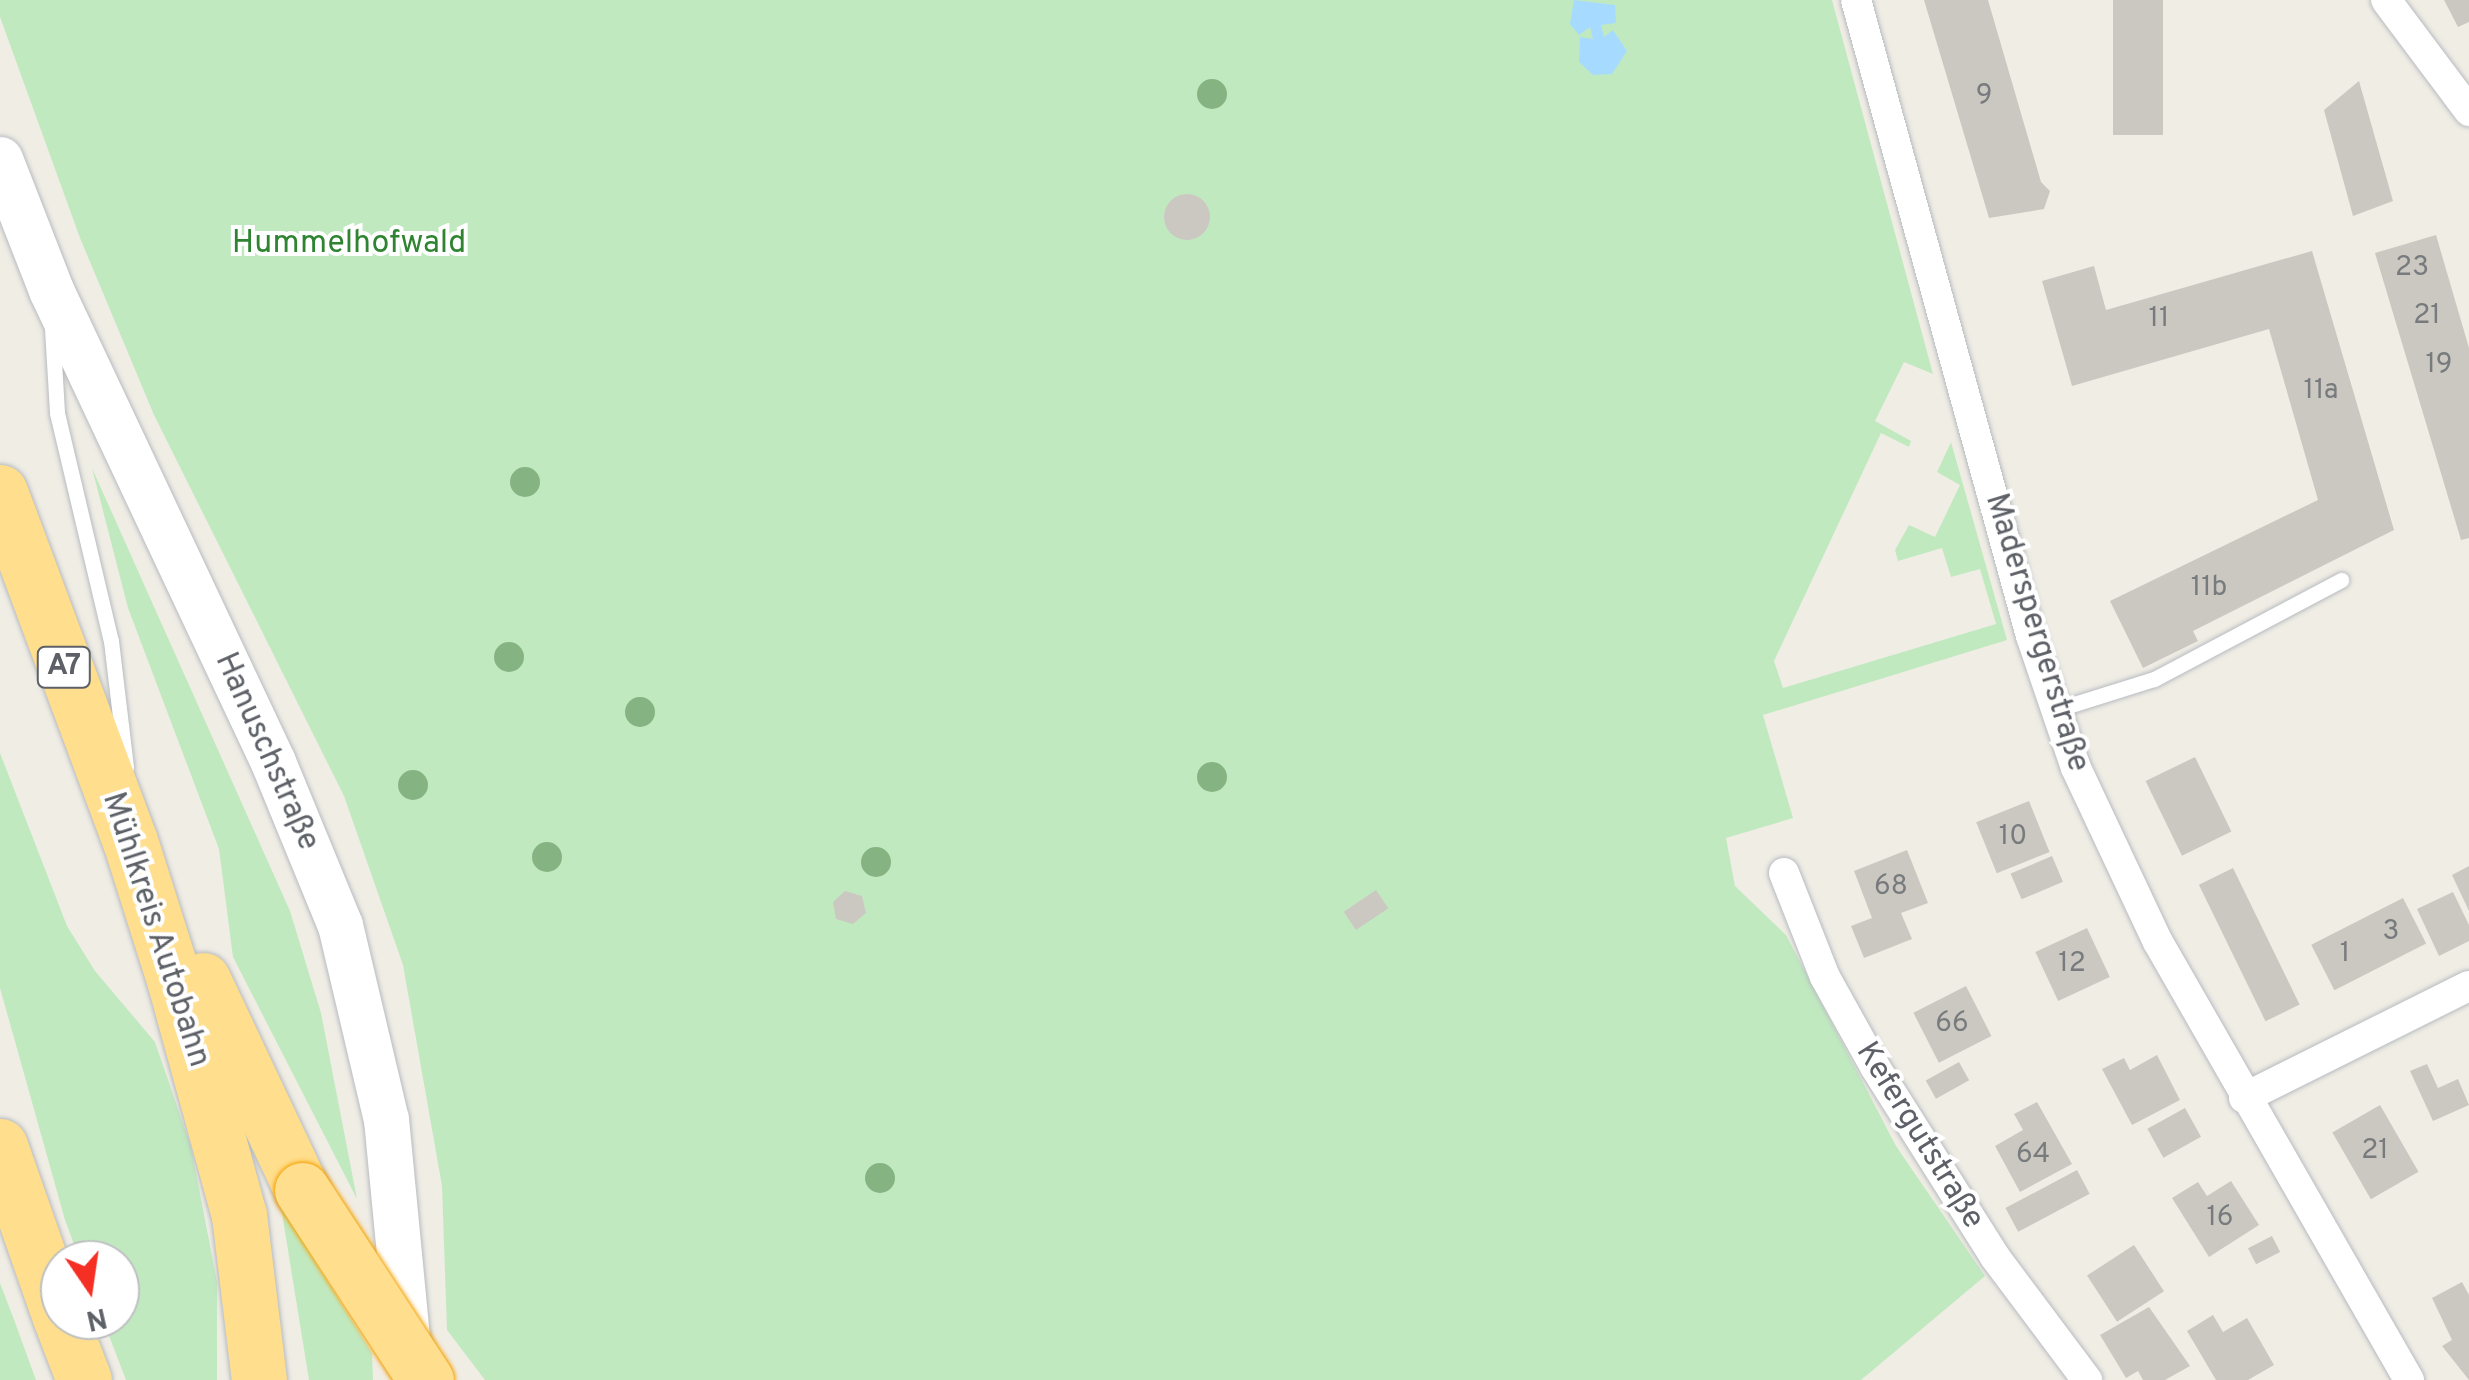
<!DOCTYPE html>
<html>
<head>
<meta charset="utf-8">
<style>
  body { margin:0 }
  #map { position:relative; width:2469px; height:1380px; overflow:hidden; background:#f0ede5; font-family:Overpass,sans-serif }
  div>[style] { position:absolute }
  .green>* { inset:0; background:#c1e9c0 }
  .water>* { inset:0; background:#a6dbff }
  .building>* { inset:0; background:#cbc8c2; transform-origin:0 0 }
  .round { border-radius:50% }
  .roads { filter:drop-shadow(0 0 2px #b7bbc0) drop-shadow(0 0 2px #b7bbc0) }
  .lane>* { height:15px; margin:-7.5px; padding:0 7.5px; transform-origin:7.5px; border-radius:7.5px; background:#fff }
  .street>* { height:30px; margin:-15px; padding:0 15px; transform-origin:15px; border-radius:15px; background:#fff }
  .secondary>* { height:45px; margin:-22.5px; padding:0 22.5px; transform-origin:22.5px; border-radius:22.5px; background:#fff }
  .highway>* { height:55px; margin:-27.5px; padding:0 27.5px; transform-origin:27.5px; border-radius:27.5px; background:#ffde8d }
  .bridges { filter:drop-shadow(0 0 2px #f5a100) drop-shadow(0 0 2px #f5a100) }
  .highway-bridge>* { height:55px; margin:-27.5px; padding:0 27.5px; transform-origin:27.5px; border-radius:27.5px; background:#ffde8d }
  .trees>* { width:30px; height:30px; margin:-15px; border-radius:50%; background:#85b381 }
  span { translate:-50% -50%; white-space:nowrap; text-align:center; line-height:1.15; -webkit-text-stroke:8px #fff; paint-order:stroke }
  .number-label { font-size:28px; color:#787b7e }
  .number-label span { -webkit-text-stroke-width:0 }
  .shield-label span { padding:2px 8px; background:#fff; border:2px solid; border-radius:8px; -webkit-text-stroke-width:0 }
  .shield-label { font-size:30px; color:#5d6167; font-weight:700 }
  .park-label { font-size:32px; color:#2e8430 }
  .street-label { font-size:32px; color:#5d6167 }
  .north { position:absolute; left:40px; top:1240px; width:100px; height:100px; box-sizing:border-box; background:#fff; border:2px solid #bec0c2; border-radius:50%; rotate:167deg; font-size:28px; font-weight:700; line-height:40px; text-align:center; color:#5d6167 }
  .north::after { content:''; display:block; margin:auto; width:35px; height:45px; background:#f62f25; clip-path:polygon(50% 0,100% 100%,50% 72%,0 100%) }
</style>
</head>
<body>
<div id="map">
  <div class="green">
    <div style="clip-path:polygon(0 0,1832px 0,1933px 374px,1904px 362px,1875px 421px,1911px 441px,1909px 447px,1881px 433px,1774px 661px,1783px 688px,1996px 624px,1980px 569px,1951px 577px,1942px 548px,1898px 561px,1895px 550px,1909px 525px,1935px 537px,1960px 485px,1937px 472px,1951px 442px,2007px 640px,1763px 715px,1793px 818px,1726px 838px,1735px 886px,1786px 935px,1896px 1146px,1985px 1276px,1861px 1380px,485px 1380px,447px 1330px,442px 1186px,403px 965px,344px 796px,154px 415px,80px 238px,0 17px)"></div>
    <div style="clip-path:polygon(92px 468px,290px 911px,321px 1013px,357px 1199px,233px 957px,219px 849px,128px 608px)"></div>
    <div style="clip-path:polygon(0 753px,67px 926px,95px 971px,155px 1042px,191px 1147px,217px 1282px,217px 1380px,126px 1380px,103px 1320px,120px 1320px,120px 1260px,80px 1260px,65px 1220px,0 988px)"></div>
    <div style="clip-path:polygon(281px 1207px,372px 1353px,373px 1380px,309px 1380px)"></div>
    <div style="clip-path:polygon(0 1283px,13px 1317px,36px 1380px,0 1380px)"></div>
  </div>
  <div class="water">
    <div style="clip-path:polygon(1574px 0,1615px 5px,1616px 23px,1601px 25px,1604px 37px,1613px 30px,1627px 51px,1612px 74px,1593px 75px,1579px 62px,1580px 37px,1593px 39px,1590px 27px,1579px 35px,1570px 24px)"></div>
  </div>
  <div class="building">
    <div style="clip-path:polygon(1924px 0,1988px 0,2041px 182px,2050px 191px,2044px 209px,1989px 218px)"></div>
    <div style="left:2113px;top:0;width:50px;height:135px"></div>
    <div style="clip-path:polygon(2444px 0,2469px 0,2469px 22px,2458px 27px)"></div>
    <div style="clip-path:polygon(2359px 81px,2393px 201px,2353px 216px,2324px 110px)"></div>
    <div class="round" style="left:1164px;top:194px;width:46px;height:46px"></div>
    <div style="clip-path:polygon(2436px 235px,2469px 348px,2469px 538px,2461px 540px,2375px 253px)"></div>
    <div style="clip-path:polygon(2312px 251px,2394px 530px,2193px 631px,2198px 641px,2143px 668px,2110px 601px,2318px 500px,2269px 329px,2072px 386px,2042px 281px,2094px 266px,2106px 310px)"></div>
    <div style="left:2195px;top:757px;width:83px;height:55px;rotate:64deg"></div>
    <div style="left:2029px;top:801px;width:55px;height:57px;rotate:68deg"></div>
    <div style="clip-path:polygon(1907px 850px,1928px 903px,1901px 913px,1912px 939px,1864px 958px,1851px 926px,1872px 918px,1854px 871px)"></div>
    <div style="left:2052px;top:856px;width:28px;height:45px;rotate:67deg"></div>
    <div style="clip-path:polygon(2469px 866px,2469px 911px,2452px 875px)"></div>
    <div style="left:2233px;top:868px;width:152px;height:38px;rotate:64deg"></div>
    <div style="left:1376px;top:890px;width:22px;height:39px;rotate:56deg"></div>
    <div style="clip-path:polygon(845px 891px,862px 896px,866px 913px,853px 924px,836px 919px,833px 902px)"></div>
    <div style="clip-path:polygon(2453px 892px,2469px 925px,2469px 941px,2439px 956px,2417px 909px)"></div>
    <div style="left:2403px;top:898px;width:51px;height:103px;rotate:63deg"></div>
    <div style="left:2087px;top:928px;width:54px;height:57px;rotate:65deg"></div>
    <div style="left:1966px;top:986px;width:56px;height:59px;rotate:63deg"></div>
    <div style="clip-path:polygon(2157px 1055px,2180px 1100px,2132px 1125px,2102px 1069px,2124px 1058px,2130px 1070px)"></div>
    <div style="left:1959px;top:1062px;width:21px;height:38px;rotate:61deg"></div>
    <div style="clip-path:polygon(2427px 1064px,2438px 1088px,2458px 1079px,2469px 1105px,2433px 1121px,2410px 1071px)"></div>
    <div style="clip-path:polygon(2037px 1102px,2072px 1164px,2020px 1192px,1995px 1146px,2023px 1130px,2014px 1114px)"></div>
    <div style="left:2380px;top:1105px;width:77px;height:55px;rotate:60deg"></div>
    <div style="left:2185px;top:1108px;width:33px;height:43px;rotate:61deg"></div>
    <div style="left:2077px;top:1170px;width:27px;height:81px;rotate:62deg"></div>
    <div style="clip-path:polygon(2231px 1181px,2259px 1225px,2209px 1257px,2172px 1198px,2198px 1182px,2207px 1196px)"></div>
    <div style="left:2272px;top:1236px;width:18px;height:27px;rotate:63deg"></div>
    <div style="left:2134px;top:1245px;width:55px;height:56px;rotate:57deg"></div>
    <div style="clip-path:polygon(2462px 1282px,2469px 1295px,2469px 1380px,2442px 1346px,2452px 1340px,2432px 1298px)"></div>
    <div style="clip-path:polygon(2149px 1307px,2190px 1366px,2165px 1380px,2143px 1380px,2138px 1371px,2126px 1378px,2100px 1335px)"></div>
    <div style="clip-path:polygon(2213px 1315px,2223px 1332px,2247px 1318px,2274px 1365px,2248px 1380px,2216px 1380px,2187px 1331px)"></div>
  </div>
  <div class="roads">
    <div class="lane">
      <div style="left:52px;top:328px;width:85px;rotate:86.6deg"></div>
      <div style="left:57px;top:413px;width:234px;rotate:76.7deg"></div>
      <div style="left:111px;top:641px;width:127px;rotate:83.2deg"></div>
      <div style="left:2055px;top:710px;width:104px;rotate:-17.4deg"></div>
      <div style="left:2154px;top:679px;width:212px;rotate:-27.9deg"></div>
    </div>
    <div class="street">
      <div style="left:1856px;top:0;width:660px;rotate:74.62deg"></div>
      <div style="left:2031px;top:636px;width:139px;rotate:71.2deg"></div>
      <div style="left:2076px;top:768px;width:192px;rotate:64.8deg"></div>
      <div style="left:2158px;top:942px;width:505px;rotate:60.18deg"></div>
      <div style="left:2386px;top:0;width:139px;rotate:53.2deg"></div>
      <div style="left:1784px;top:873px;width:112px;rotate:68.5deg"></div>
      <div style="left:1825px;top:977px;width:103px;rotate:60.9deg"></div>
      <div style="left:1875px;top:1067px;width:225px;rotate:57.7deg"></div>
      <div style="left:1995px;top:1257px;width:154px;rotate:53.2deg"></div>
      <div style="left:2244px;top:1098px;width:251px;rotate:-26.5deg"></div>
    </div>
    <div class="secondary">
      <div style="left:0;top:159px;width:141px;rotate:68.7deg"></div>
      <div style="left:51px;top:290px;width:522px;rotate:64.81deg"></div>
      <div style="left:273px;top:762px;width:176px;rotate:67.7deg"></div>
      <div style="left:340px;top:925px;width:199px;rotate:76.7deg"></div>
      <div style="left:386px;top:1119px;width:240px;rotate:84.5deg"></div>
    </div>
    <div class="highway">
      <div style="left:0;top:492px;width:372px;rotate:69.6deg"></div>
      <div style="left:130px;top:841px;width:149px;rotate:72.4deg"></div>
      <div style="left:175px;top:983px;width:241px;rotate:74.6deg"></div>
      <div style="left:239px;top:1215px;width:166px;rotate:83.1deg"></div>
      <div style="left:203px;top:980px;width:232px;rotate:64.8deg"></div>
      <div style="left:0;top:1146px;width:181px;rotate:70.7deg"></div>
      <div style="left:61px;top:1320px;width:64px;rotate:69deg"></div>
    </div>
  </div>
  <div class="bridges">
    <div class="highway-bridge">
      <div style="left:302px;top:1190px;width:227px;rotate:56.9deg"></div>
    </div>
  </div>
  <div class="trees">
    <div style="left:1212px;top:94px"></div>
    <div style="left:525px;top:482px"></div>
    <div style="left:509px;top:657px"></div>
    <div style="left:640px;top:712px"></div>
    <div style="left:1212px;top:777px"></div>
    <div style="left:413px;top:785px"></div>
    <div style="left:547px;top:857px"></div>
    <div style="left:876px;top:862px"></div>
    <div style="left:880px;top:1178px"></div>
  </div>
  <div class="number-label">
    <span style="left:1984px;top:96px">9</span>
    <span style="left:2412px;top:268px">23</span>
    <span style="left:2427px;top:316px">21</span>
    <span style="left:2159px;top:319px">11</span>
    <span style="left:2439px;top:365px">19</span>
    <span style="left:2321px;top:391px">11a</span>
    <span style="left:2209px;top:588px">11b</span>
    <span style="left:2013px;top:837px">10</span>
    <span style="left:1891px;top:887px">68</span>
    <span style="left:2391px;top:932px">3</span>
    <span style="left:2345px;top:954px">1</span>
    <span style="left:2072px;top:964px">12</span>
    <span style="left:1952px;top:1024px">66</span>
    <span style="left:2375px;top:1151px">21</span>
    <span style="left:2033px;top:1155px">64</span>
    <span style="left:2220px;top:1218px">16</span>
  </div>
  <div class="shield-label">
    <span style="left:64px;top:667px">A7</span>
  </div>
  <div class="park-label">
    <span style="left:349px;top:244px">Hummelhofwald</span>
  </div>
  <div class="street-label">
    <span style="left:2036px;top:633px;rotate:73deg">Maderspergerstraße</span>
    <span style="left:266px;top:752px;rotate:66deg">Hanuschstraße</span>
    <span style="left:155px;top:930px;rotate:72deg">Mühlkreis Autobahn</span>
    <span style="left:1919px;top:1136px;rotate:58deg">Kefergutstraße</span>
  </div>
  <div class="north">N</div>
</div>
</body>
</html>
